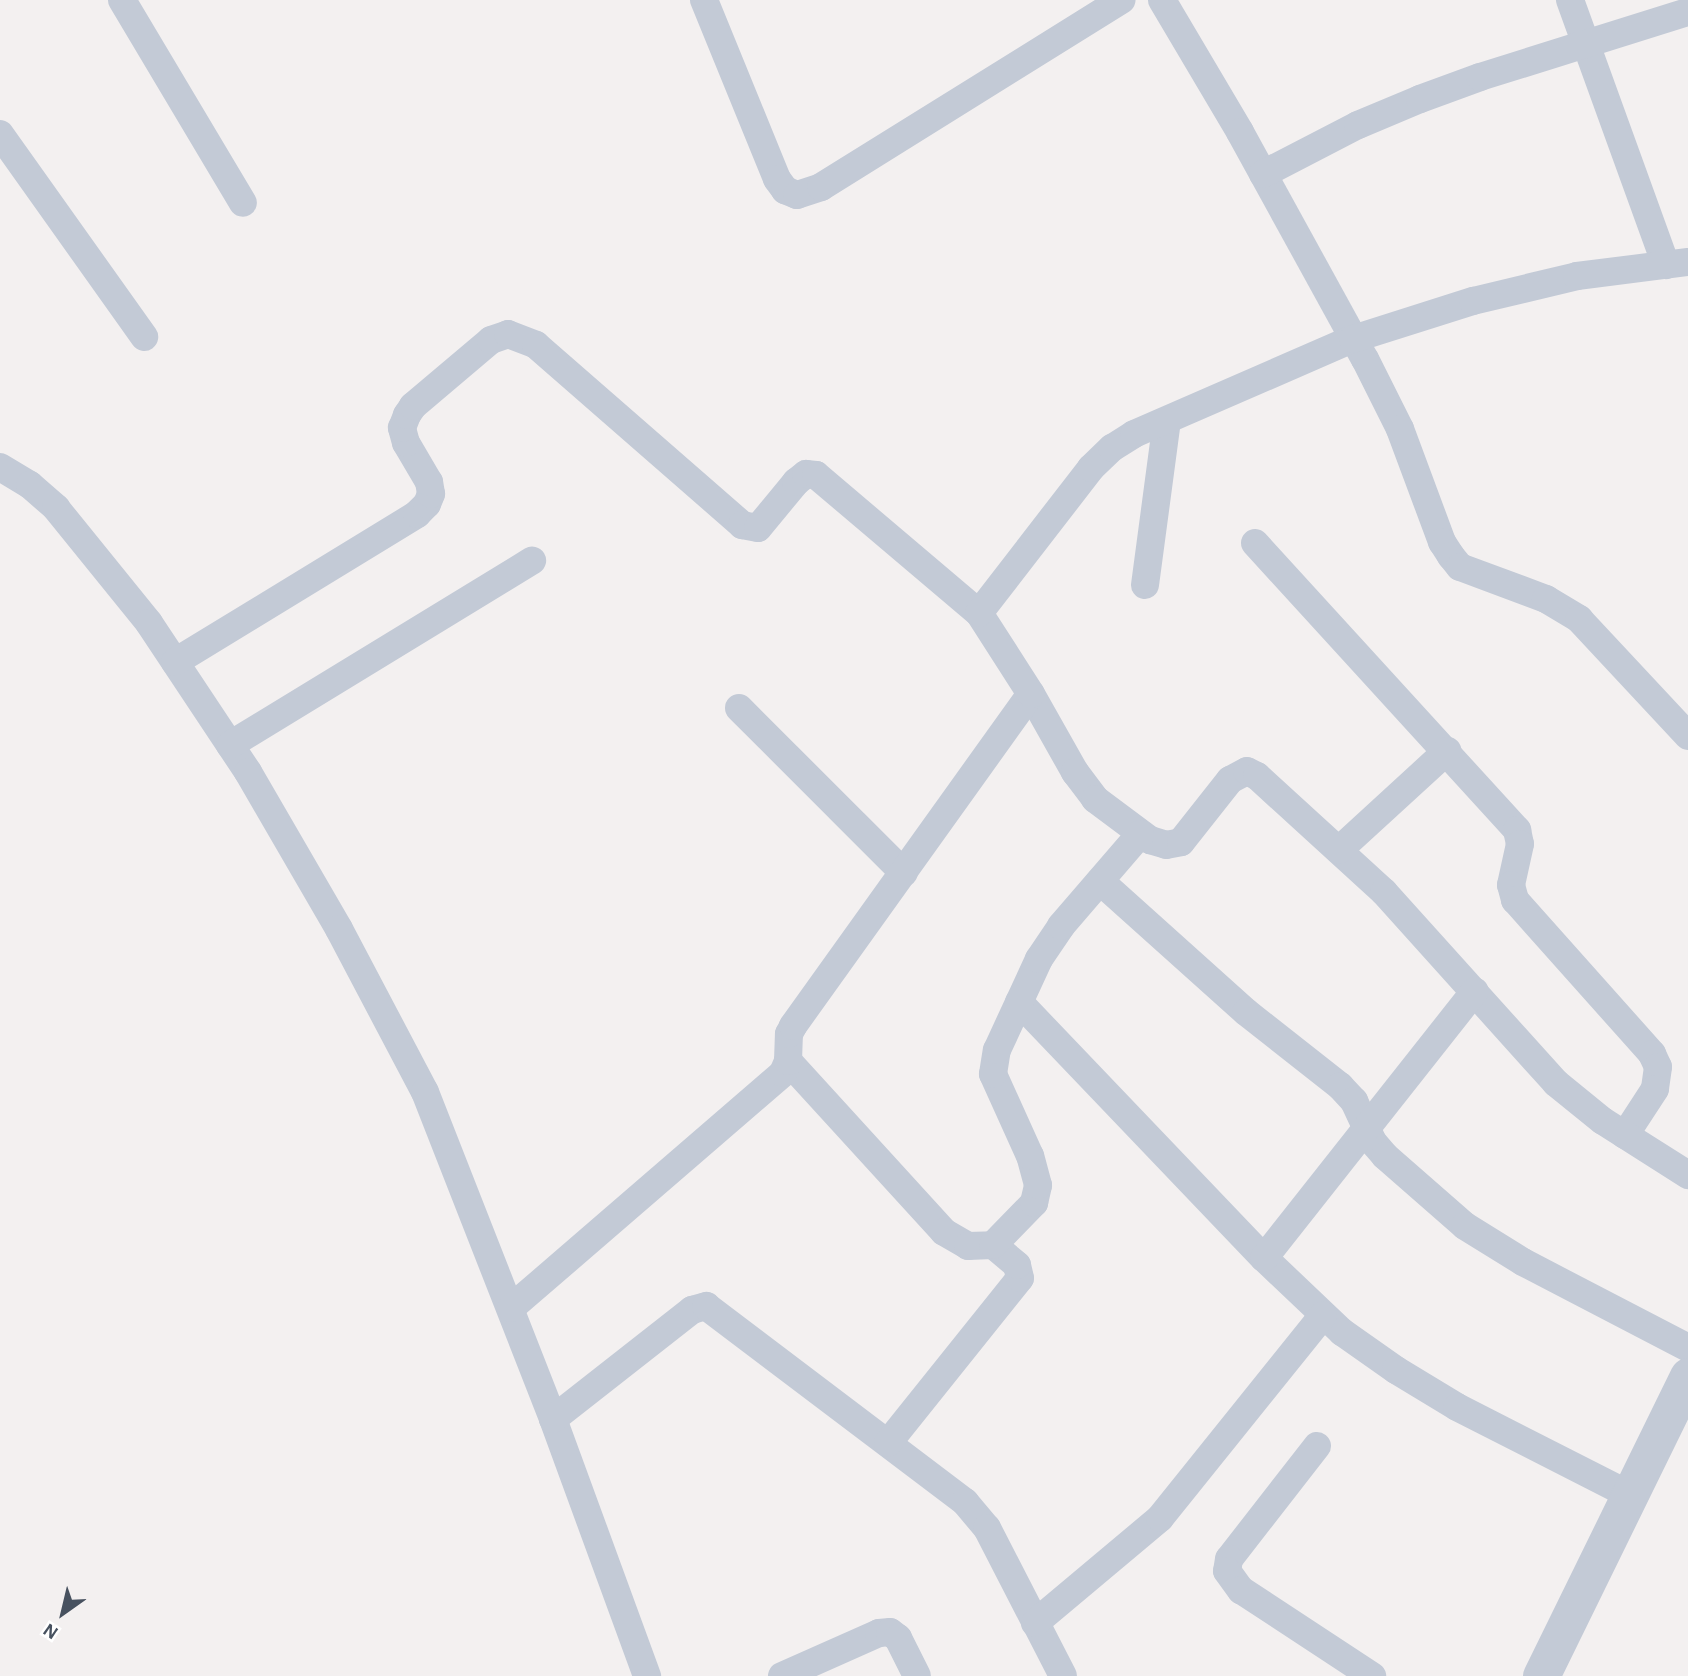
<!DOCTYPE html>
<html>
<head>
<meta charset="utf-8">
<style>
  body { margin:0 }
  #map { position:relative; width:1688px; height:1676px; overflow:hidden; background:#f3f0f0; font-family:"Alegreya Sans",sans-serif }
  div>[style] { position:absolute }
  .minor>* { height:28px; margin:-14px; padding:0 14px; transform-origin:14px; border-radius:14px; background:#c3cad6 }
  .tertiary>* { height:37px; margin:-18.5px; padding:0 18.5px; transform-origin:18.5px; border-radius:18.5px; background:#c3cad6 }
  span { translate:-50% -50%; white-space:nowrap; text-align:center; line-height:1.15; -webkit-text-stroke:7px #fff; paint-order:stroke }
  .north { position:absolute; left:28px; top:1578px; width:70px; height:70px; -webkit-text-stroke:5px #fff; paint-order:stroke; rotate:214deg; font-size:19px; font-weight:700; line-height:28px; text-align:center; color:#47515f }
  .north::after { content:''; display:block; margin:auto; width:24px; height:32px; background:#47515f; clip-path:polygon(50% 0,100% 100%,50% 72%,0 100%) }
</style>
</head>
<body>
<div id="map">
  <div class="minor">
    <div style="left:122px;top:0;width:236px;rotate:59.2deg"></div>
    <div style="left:704px;top:0;width:193px;rotate:67.8deg"></div>
    <div style="left:777px;top:179px;width:14px;rotate:54deg"></div>
    <div style="left:785px;top:190px;width:13px;rotate:23deg"></div>
    <div style="left:797px;top:195px;width:25px;rotate:-18deg"></div>
    <div style="left:821px;top:187px;width:354px;rotate:-31.9deg"></div>
    <div style="left:1162px;top:0;width:153px;rotate:59.4deg"></div>
    <div style="left:1240px;top:132px;width:259px;rotate:61.2deg"></div>
    <div style="left:1365px;top:359px;width:78px;rotate:63.4deg"></div>
    <div style="left:1400px;top:429px;width:121px;rotate:69.6deg"></div>
    <div style="left:1442px;top:542px;width:17px;rotate:57deg"></div>
    <div style="left:1451px;top:556px;width:14px;rotate:51deg"></div>
    <div style="left:1460px;top:567px;width:92px;rotate:20.4deg"></div>
    <div style="left:1546px;top:599px;width:39px;rotate:31deg"></div>
    <div style="left:1579px;top:619px;width:160px;rotate:47deg"></div>
    <div style="left:1570px;top:0;width:282px;rotate:70.1deg"></div>
    <div style="left:0;top:134px;width:249px;rotate:54.6deg"></div>
    <div style="left:1263px;top:174px;width:107px;rotate:-27.3deg"></div>
    <div style="left:1358px;top:125px;width:67px;rotate:-22.8deg"></div>
    <div style="left:1420px;top:99px;width:64px;rotate:-20.1deg"></div>
    <div style="left:1480px;top:77px;width:218px;rotate:-17.4deg"></div>
    <div style="left:0;top:467px;width:35px;rotate:31deg"></div>
    <div style="left:30px;top:485px;width:35px;rotate:41deg"></div>
    <div style="left:56px;top:508px;width:148px;rotate:51deg"></div>
    <div style="left:149px;top:623px;width:179px;rotate:56.4deg"></div>
    <div style="left:248px;top:772px;width:181px;rotate:59.9deg"></div>
    <div style="left:339px;top:929px;width:184px;rotate:62.2deg"></div>
    <div style="left:425px;top:1092px;width:351px;rotate:68.6deg"></div>
    <div style="left:553px;top:1419px;width:274px;rotate:69.9deg"></div>
    <div style="left:1255px;top:543px;width:389px;rotate:47.6deg"></div>
    <div style="left:1517px;top:830px;width:14px;rotate:78deg"></div>
    <div style="left:1520px;top:844px;width:42px;rotate:102.4deg"></div>
    <div style="left:1511px;top:885px;width:16px;rotate:75deg"></div>
    <div style="left:1515px;top:900px;width:206px;rotate:48.3deg"></div>
    <div style="left:1652px;top:1054px;width:14px;rotate:65deg"></div>
    <div style="left:1658px;top:1067px;width:22px;rotate:98deg"></div>
    <div style="left:1655px;top:1089px;width:55px;rotate:123.1deg"></div>
    <div style="left:1145px;top:585px;width:166px;rotate:-82.4deg"></div>
    <div style="left:175px;top:662px;width:284px;rotate:-31.4deg"></div>
    <div style="left:417px;top:514px;width:14px;rotate:-45deg"></div>
    <div style="left:427px;top:504px;width:11px;rotate:-68deg"></div>
    <div style="left:431px;top:494px;width:12px;rotate:-99deg"></div>
    <div style="left:429px;top:482px;width:45px;rotate:-120.5deg"></div>
    <div style="left:406px;top:443px;width:16px;rotate:-105deg"></div>
    <div style="left:402px;top:428px;width:14px;rotate:-69deg"></div>
    <div style="left:407px;top:415px;width:11px;rotate:-56deg"></div>
    <div style="left:413px;top:406px;width:102px;rotate:-40.2deg"></div>
    <div style="left:491px;top:340px;width:18px;rotate:-19deg"></div>
    <div style="left:508px;top:334px;width:30px;rotate:21deg"></div>
    <div style="left:536px;top:345px;width:274px;rotate:41.1deg"></div>
    <div style="left:742px;top:525px;width:16px;rotate:11deg"></div>
    <div style="left:758px;top:528px;width:60px;rotate:-50.4deg"></div>
    <div style="left:796px;top:482px;width:13px;rotate:-39deg"></div>
    <div style="left:806px;top:474px;width:10px;rotate:6deg"></div>
    <div style="left:816px;top:475px;width:214px;rotate:40.3deg"></div>
    <div style="left:1031px;top:694px;width:90px;rotate:60.6deg"></div>
    <div style="left:1075px;top:772px;width:34px;rotate:53deg"></div>
    <div style="left:1095px;top:799px;width:69px;rotate:36.7deg"></div>
    <div style="left:1150px;top:840px;width:17px;rotate:17deg"></div>
    <div style="left:1166px;top:845px;width:15px;rotate:-11deg"></div>
    <div style="left:1181px;top:842px;width:79px;rotate:-51.7deg"></div>
    <div style="left:1230px;top:780px;width:19px;rotate:-28deg"></div>
    <div style="left:1247px;top:771px;width:11px;rotate:27deg"></div>
    <div style="left:1257px;top:776px;width:172px;rotate:42.4deg"></div>
    <div style="left:1384px;top:892px;width:257px;rotate:48deg"></div>
    <div style="left:1556px;top:1083px;width:60px;rotate:39deg"></div>
    <div style="left:1603px;top:1121px;width:101px;rotate:32.4deg"></div>
    <div style="left:739px;top:708px;width:233px;rotate:45deg"></div>
    <div style="left:230px;top:745px;width:354px;rotate:-31.4deg"></div>
    <div style="left:1339px;top:850px;width:147px;rotate:-42.5deg"></div>
    <div style="left:1100px;top:881px;width:196px;rotate:41.9deg"></div>
    <div style="left:1246px;top:1012px;width:120px;rotate:38.2deg"></div>
    <div style="left:1340px;top:1086px;width:21px;rotate:47deg"></div>
    <div style="left:1354px;top:1101px;width:45px;rotate:65.1deg"></div>
    <div style="left:1373px;top:1142px;width:18px;rotate:49deg"></div>
    <div style="left:1385px;top:1156px;width:106px;rotate:41.2deg"></div>
    <div style="left:1465px;top:1226px;width:68px;rotate:31.8deg"></div>
    <div style="left:1523px;top:1262px;width:186px;rotate:27.5deg"></div>
    <div style="left:1019px;top:1002px;width:354px;rotate:46.3deg"></div>
    <div style="left:1264px;top:1258px;width:108px;rotate:43.5deg"></div>
    <div style="left:1342px;top:1332px;width:66px;rotate:35.1deg"></div>
    <div style="left:1396px;top:1370px;width:71px;rotate:31.2deg"></div>
    <div style="left:1457px;top:1407px;width:194px;rotate:27deg"></div>
    <div style="left:788px;top:1061px;width:231px;rotate:47.6deg"></div>
    <div style="left:944px;top:1232px;width:28px;rotate:30deg"></div>
    <div style="left:968px;top:1246px;width:25px;rotate:-2deg"></div>
    <div style="left:1264px;top:1258px;width:340px;rotate:-51.7deg"></div>
    <div style="left:511px;top:1308px;width:359px;rotate:-40.8deg"></div>
    <div style="left:783px;top:1073px;width:13px;rotate:-67deg"></div>
    <div style="left:788px;top:1061px;width:27px;rotate:-88deg"></div>
    <div style="left:789px;top:1034px;width:9px;rotate:-63deg"></div>
    <div style="left:793px;top:1026px;width:408px;rotate:-54.4deg"></div>
    <div style="left:1031px;top:694px;width:96px;rotate:-122.7deg"></div>
    <div style="left:979px;top:613px;width:183px;rotate:-52.3deg"></div>
    <div style="left:1091px;top:468px;width:29px;rotate:-44deg"></div>
    <div style="left:1112px;top:448px;width:26px;rotate:-32deg"></div>
    <div style="left:1134px;top:434px;width:239px;rotate:-23.5deg"></div>
    <div style="left:1353px;top:339px;width:126px;rotate:-17.6deg"></div>
    <div style="left:1473px;top:301px;width:107px;rotate:-13.5deg"></div>
    <div style="left:1577px;top:276px;width:112px;rotate:-7.2deg"></div>
    <div style="left:553px;top:1419px;width:177px;rotate:-38.1deg"></div>
    <div style="left:692px;top:1310px;width:15px;rotate:-16deg"></div>
    <div style="left:706px;top:1306px;width:325px;rotate:37.1deg"></div>
    <div style="left:965px;top:1502px;width:34px;rotate:50deg"></div>
    <div style="left:987px;top:1528px;width:166px;rotate:62.8deg"></div>
    <div style="left:888px;top:1443px;width:211px;rotate:-51.3deg"></div>
    <div style="left:1020px;top:1278px;width:13px;rotate:-103deg"></div>
    <div style="left:1017px;top:1265px;width:31px;rotate:-140deg"></div>
    <div style="left:993px;top:1245px;width:59px;rotate:-45.7deg"></div>
    <div style="left:1034px;top:1203px;width:18px;rotate:-77deg"></div>
    <div style="left:1038px;top:1185px;width:30px;rotate:-105deg"></div>
    <div style="left:1030px;top:1156px;width:90px;rotate:-114.3deg"></div>
    <div style="left:993px;top:1074px;width:24px;rotate:-81deg"></div>
    <div style="left:997px;top:1050px;width:100px;rotate:-65.2deg"></div>
    <div style="left:1039px;top:959px;width:40px;rotate:-56deg"></div>
    <div style="left:1061px;top:926px;width:121px;rotate:-49.3deg"></div>
    <div style="left:1317px;top:1446px;width:143px;rotate:127.9deg"></div>
    <div style="left:1229px;top:1559px;width:12px;rotate:99deg"></div>
    <div style="left:1227px;top:1571px;width:24px;rotate:54deg"></div>
    <div style="left:1241px;top:1590px;width:157px;rotate:33.3deg"></div>
    <div style="left:1035px;top:1623px;width:163px;rotate:-40deg"></div>
    <div style="left:1160px;top:1518px;width:260px;rotate:-51.2deg"></div>
    <div style="left:782px;top:1676px;width:106px;rotate:-23.9deg"></div>
    <div style="left:879px;top:1633px;width:11px;rotate:-5deg"></div>
    <div style="left:890px;top:1632px;width:10px;rotate:37deg"></div>
    <div style="left:898px;top:1638px;width:42px;rotate:63.4deg"></div>
  </div>
  <div class="tertiary">
    <div style="left:1541px;top:1676px;width:334px;rotate:-63.9deg"></div>
  </div>
  <div class="north">N</div>
</div>
</body>
</html>
